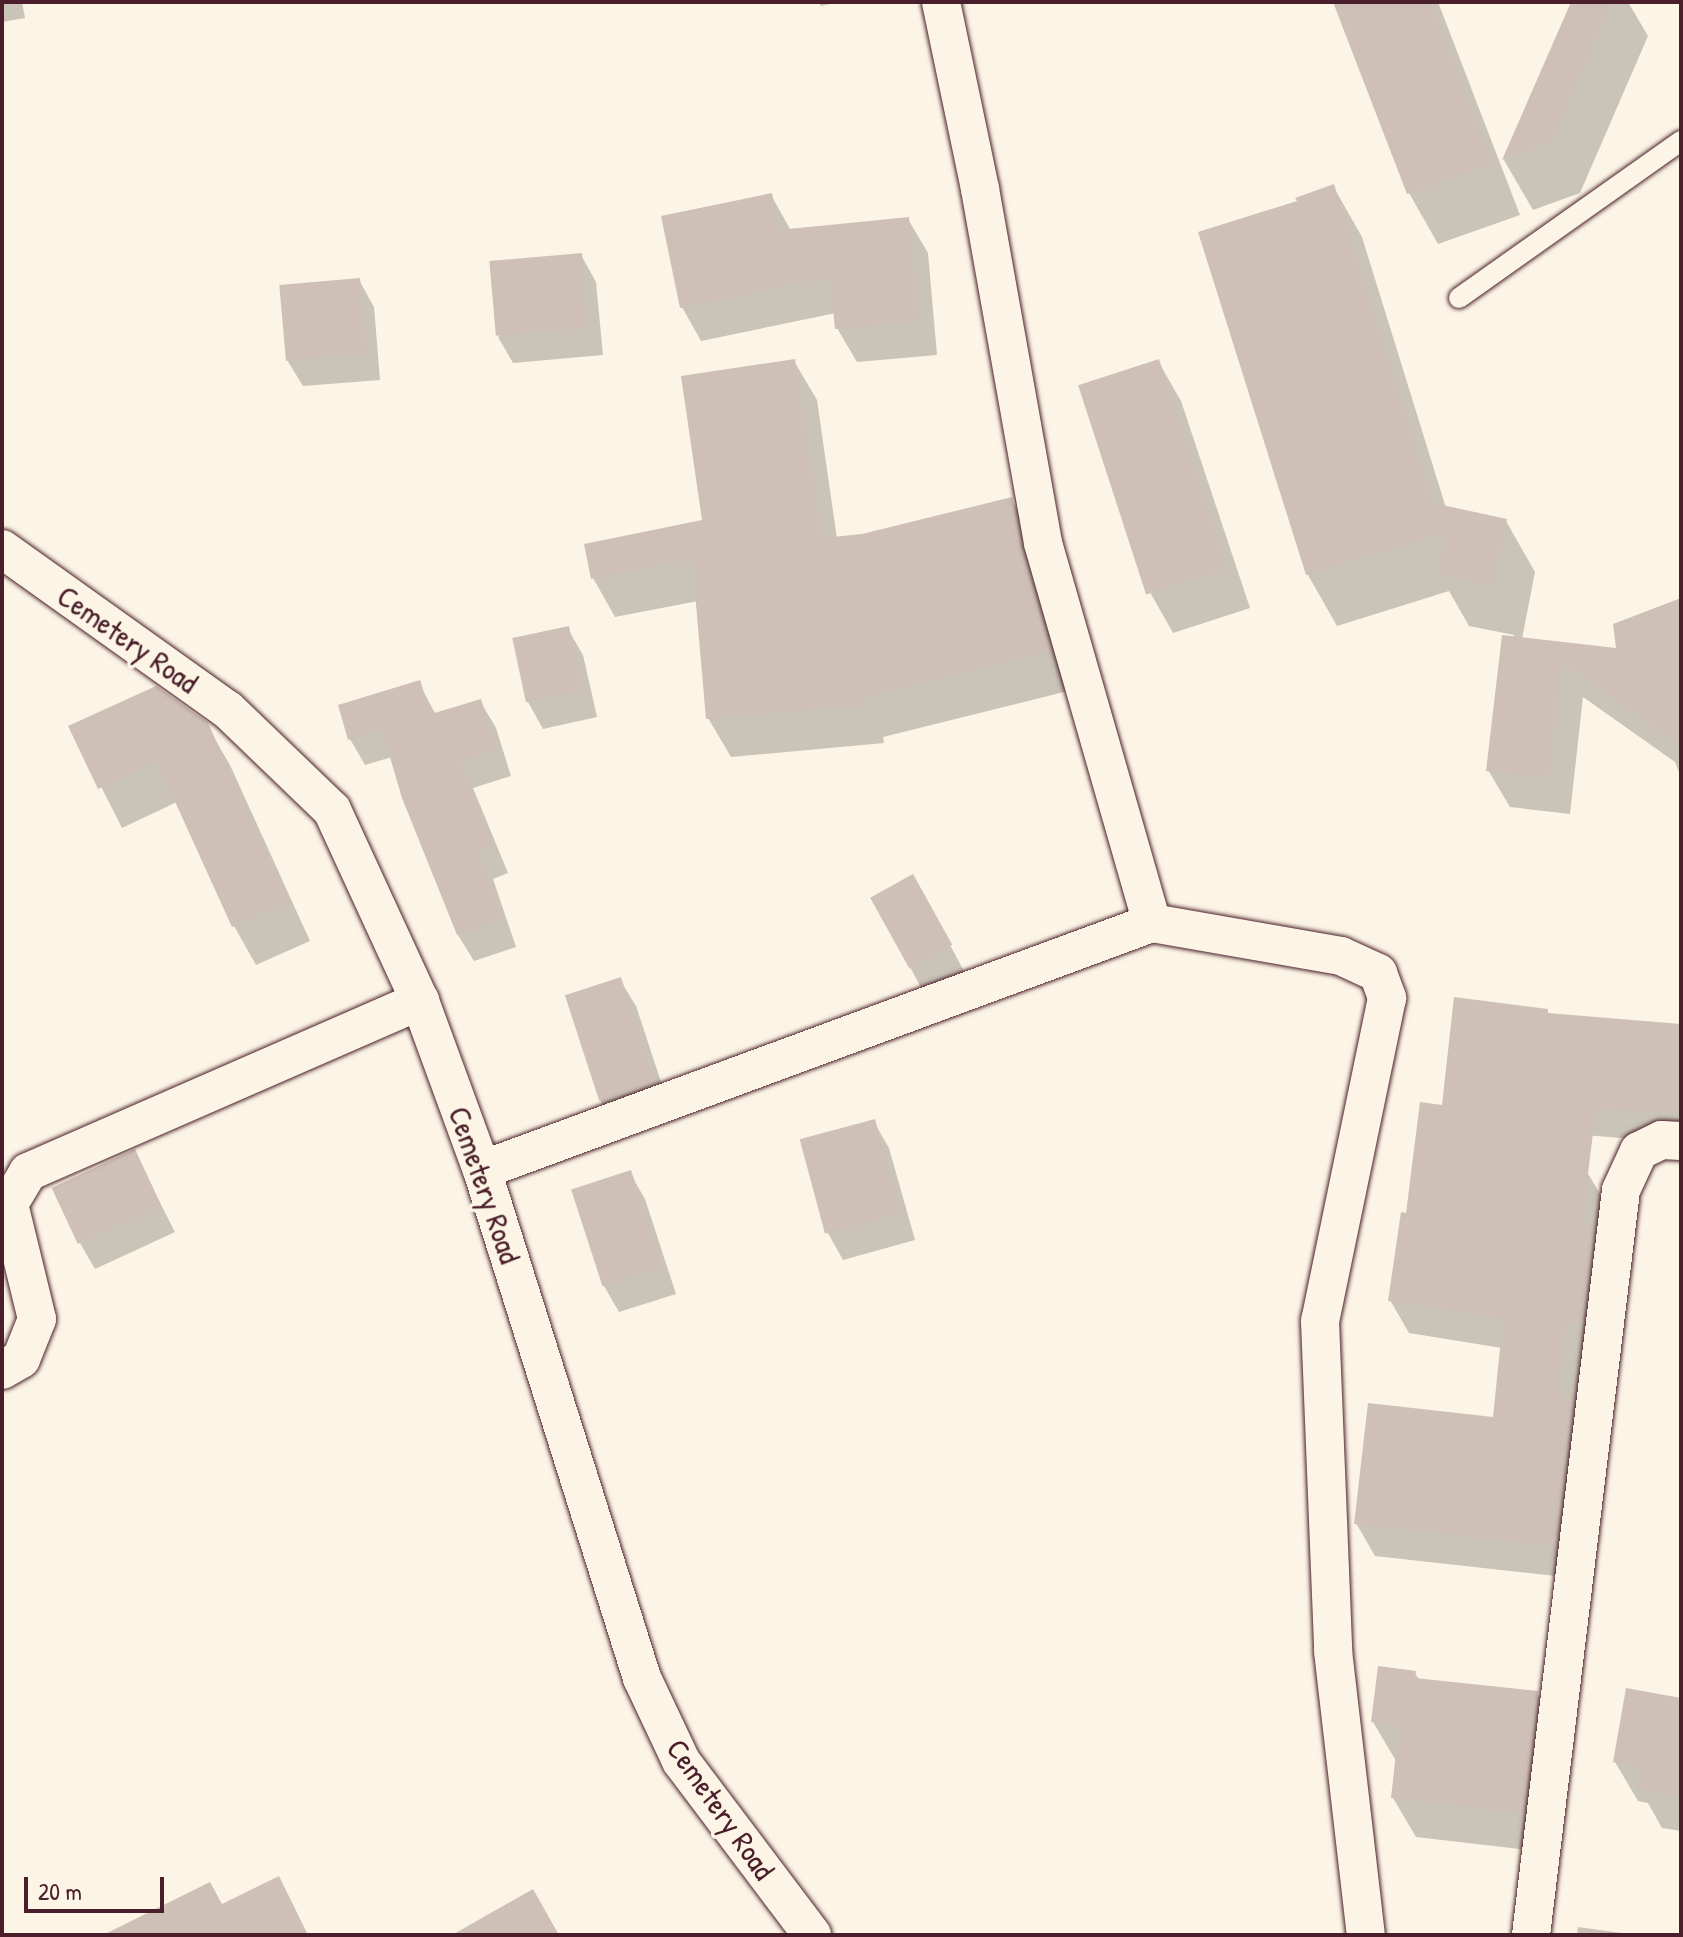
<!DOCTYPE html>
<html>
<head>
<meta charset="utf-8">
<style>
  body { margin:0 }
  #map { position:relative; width:1683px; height:1937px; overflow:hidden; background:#fcf5e5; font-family:"Patrick Hand",sans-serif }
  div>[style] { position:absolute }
  .shadow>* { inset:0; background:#0003 }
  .building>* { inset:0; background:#cfc0b7; transform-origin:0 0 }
  .roads { filter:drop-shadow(0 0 2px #4a1f2b) drop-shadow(0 0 2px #4a1f2b) }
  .service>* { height:20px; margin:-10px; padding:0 10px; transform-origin:10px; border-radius:10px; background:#fcf5e5 }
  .minor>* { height:38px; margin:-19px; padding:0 19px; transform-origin:19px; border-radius:19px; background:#fcf5e5 }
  span { translate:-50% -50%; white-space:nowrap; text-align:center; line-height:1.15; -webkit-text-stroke:7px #fcf5e5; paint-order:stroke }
  .street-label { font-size:30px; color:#4a1f2b }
  .frame { position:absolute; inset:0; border:4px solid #4a1f2b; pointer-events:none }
  .scale { position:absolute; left:24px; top:1877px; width:140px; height:36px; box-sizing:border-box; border:4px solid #4a1f2b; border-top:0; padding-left:10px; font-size:24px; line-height:28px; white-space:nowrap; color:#4a1f2b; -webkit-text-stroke:6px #fcf5e5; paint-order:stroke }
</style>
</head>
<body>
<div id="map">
  <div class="shadow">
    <div style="clip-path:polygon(2px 2px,22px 2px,25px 18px,2px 22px)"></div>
    <div style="clip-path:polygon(819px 2px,839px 2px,821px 6px)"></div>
    <div style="clip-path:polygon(1335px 2px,1438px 2px,1520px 215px,1438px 244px,1409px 193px)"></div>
    <div style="clip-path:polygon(1573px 2px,1628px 2px,1648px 36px,1580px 193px,1533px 210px,1504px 160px)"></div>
    <div style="clip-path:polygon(1333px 186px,1362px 237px,1446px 508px,1506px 521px,1535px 572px,1522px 639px,1618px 650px,1681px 600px,1681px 777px,1675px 762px,1583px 697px,1570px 814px,1510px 807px,1488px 770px,1514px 635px,1469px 626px,1449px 591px,1337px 626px,1308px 575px,1201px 233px,1300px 202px)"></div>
    <div style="clip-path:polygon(771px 195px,790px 229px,908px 219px,928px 253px,937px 355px,857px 362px,837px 328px,836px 313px,701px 341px,682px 307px)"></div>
    <div style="clip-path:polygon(581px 255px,596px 282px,603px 355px,513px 363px,498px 337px)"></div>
    <div style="clip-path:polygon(359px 280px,374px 307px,380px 380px,303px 386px,287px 360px)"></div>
    <div style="clip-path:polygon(794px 361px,817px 400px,837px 539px,863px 536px,1011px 499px,1034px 538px,1072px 690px,883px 737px,884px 743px,731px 757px,708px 718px,698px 601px,615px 617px,593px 578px,704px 521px)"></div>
    <div style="clip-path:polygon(1158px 361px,1181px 401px,1250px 608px,1173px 633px,1151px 594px)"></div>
    <div style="clip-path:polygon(568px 629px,583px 655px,597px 717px,543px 729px,528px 702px)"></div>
    <div style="clip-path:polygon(419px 683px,436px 715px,480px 701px,496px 728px,511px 776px,473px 788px,508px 873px,493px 879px,516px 947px,474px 961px,458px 935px,392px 757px,365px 765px,350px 739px)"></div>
    <div style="clip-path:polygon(206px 724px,230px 765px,310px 941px,256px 965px,234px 926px,177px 802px,122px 828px,71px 727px)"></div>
    <div style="clip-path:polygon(873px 898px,928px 904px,965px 973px,925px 995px)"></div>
    <div style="clip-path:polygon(620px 980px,636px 1006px,670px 1109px,617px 1129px,601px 1102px,567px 997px)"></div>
    <div style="clip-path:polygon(1549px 1015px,1681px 1025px,1681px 1143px,1464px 1125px)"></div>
    <div style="clip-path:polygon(874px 1122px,889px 1148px,915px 1240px,843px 1260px,828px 1233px)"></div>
    <div style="clip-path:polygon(134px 1152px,175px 1232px,95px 1269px,80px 1243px)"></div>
    <div style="clip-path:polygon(1587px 1172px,1606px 1204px,1574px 1578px,1375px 1556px,1356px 1523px,1495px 1420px,1502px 1348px,1409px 1333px,1390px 1300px)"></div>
    <div style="clip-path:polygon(630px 1173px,645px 1199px,676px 1294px,619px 1312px,604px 1286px)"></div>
    <div style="clip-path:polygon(1415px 1673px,1419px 1680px,1537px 1693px,1560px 1733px,1546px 1852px,1416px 1837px,1393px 1798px,1396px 1761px,1373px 1722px)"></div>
    <div style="clip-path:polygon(1681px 1700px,1681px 1831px,1662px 1828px,1648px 1803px,1638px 1801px,1615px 1762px)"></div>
    <div style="clip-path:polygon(1578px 1927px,1636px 1935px,1577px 1935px)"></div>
  </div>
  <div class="building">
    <div style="clip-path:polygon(1333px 2px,1430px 2px,1493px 163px,1407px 194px)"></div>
    <div style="clip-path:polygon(1571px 2px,1612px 2px,1551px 142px,1502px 160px)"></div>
    <div style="clip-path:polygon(1334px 184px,1433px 503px,1507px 519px,1493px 586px,1437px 575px,1446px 532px,1306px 575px,1198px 232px,1297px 201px,1295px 198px)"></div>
    <div style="clip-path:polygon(772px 193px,779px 230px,909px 217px,919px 322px,835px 329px,830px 277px,680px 308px,661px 216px)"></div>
    <div style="left:582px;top:253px;width:75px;height:93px;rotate:85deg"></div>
    <div style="left:360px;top:278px;width:76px;height:81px;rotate:85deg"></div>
    <div style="clip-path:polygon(795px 359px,822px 538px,862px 534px,1012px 497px,1022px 549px,1051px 651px,862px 698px,863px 705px,706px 719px,692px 559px,591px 579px,584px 544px,702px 520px,681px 376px)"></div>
    <div style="left:1159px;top:359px;width:220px;height:85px;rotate:72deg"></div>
    <div style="clip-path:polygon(1681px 598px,1681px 746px,1562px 662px,1549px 778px,1486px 771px,1502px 635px,1616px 648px,1613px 624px)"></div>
    <div style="left:569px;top:626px;width:66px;height:58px;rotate:78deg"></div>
    <div style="clip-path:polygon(420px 680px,431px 714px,481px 699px,497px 749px,460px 761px,494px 846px,479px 852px,502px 920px,457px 935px,402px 798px,382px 730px,348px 740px,338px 705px)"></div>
    <div style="clip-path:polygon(156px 686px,208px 723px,289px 901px,232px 927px,157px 762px,98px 789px,68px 726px)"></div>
    <div style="left:913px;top:874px;width:81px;height:49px;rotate:61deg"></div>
    <div style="left:621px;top:977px;width:111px;height:59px;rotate:72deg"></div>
    <div style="clip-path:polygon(1454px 997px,1548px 1009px,1548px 1013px,1681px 1024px,1681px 1113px,1596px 1109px,1582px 1222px,1592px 1223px,1582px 1324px,1566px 1322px,1560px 1396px,1571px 1397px,1556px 1546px,1354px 1524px,1368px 1403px,1493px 1417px,1503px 1319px,1388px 1301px,1401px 1212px,1406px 1213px,1420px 1102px,1442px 1105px)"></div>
    <div style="left:875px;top:1119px;width:98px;height:78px;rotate:75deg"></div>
    <div style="left:135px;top:1149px;width:62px;height:92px;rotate:65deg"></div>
    <div style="left:631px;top:1170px;width:102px;height:63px;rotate:72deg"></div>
    <div style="clip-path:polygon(1378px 1666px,1416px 1671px,1415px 1678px,1538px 1691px,1524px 1813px,1391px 1798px,1399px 1725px,1371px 1722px)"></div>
    <div style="clip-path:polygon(1626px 1688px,1681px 1698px,1681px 1796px,1637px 1788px,1641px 1768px,1613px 1762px)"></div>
    <div style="clip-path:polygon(279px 1876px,308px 1935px,103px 1935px,210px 1882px,222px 1904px)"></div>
    <div style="clip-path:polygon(533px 1889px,559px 1935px,452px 1935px)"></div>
  </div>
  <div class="roads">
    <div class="service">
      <div style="left:1459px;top:298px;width:272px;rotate:-35.3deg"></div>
    </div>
    <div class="minor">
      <div style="left:941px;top:2px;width:191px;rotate:78.2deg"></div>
      <div style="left:980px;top:189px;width:360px;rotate:79.9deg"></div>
      <div style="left:1043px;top:543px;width:395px;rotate:74deg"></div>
      <div style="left:2px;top:549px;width:277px;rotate:35.5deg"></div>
      <div style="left:228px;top:710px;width:144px;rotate:43.9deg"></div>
      <div style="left:332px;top:810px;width:210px;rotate:65.3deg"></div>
      <div style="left:420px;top:1001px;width:180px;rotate:69.9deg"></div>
      <div style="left:482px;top:1170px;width:533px;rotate:72.52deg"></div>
      <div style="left:642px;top:1678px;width:92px;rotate:64.8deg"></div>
      <div style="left:681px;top:1761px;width:218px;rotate:53deg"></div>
      <div style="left:482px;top:1170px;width:714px;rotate:-20.24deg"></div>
      <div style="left:1152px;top:923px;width:192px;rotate:9.9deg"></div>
      <div style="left:1341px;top:956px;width:41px;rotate:24.7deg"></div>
      <div style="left:1378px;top:973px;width:27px;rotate:70deg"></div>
      <div style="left:1387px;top:998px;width:330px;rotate:101.7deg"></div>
      <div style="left:1320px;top:1321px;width:330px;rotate:87.7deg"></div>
      <div style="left:1333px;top:1651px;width:286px;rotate:83.4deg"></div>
      <div style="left:2px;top:1370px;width:22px;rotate:-30deg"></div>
      <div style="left:21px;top:1359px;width:43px;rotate:-68.2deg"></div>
      <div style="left:37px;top:1319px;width:118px;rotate:-103.7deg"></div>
      <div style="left:9px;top:1204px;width:37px;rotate:-59deg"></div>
      <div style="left:28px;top:1172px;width:428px;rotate:-23.6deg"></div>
      <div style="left:1531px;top:1935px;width:750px;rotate:-83.11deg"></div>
      <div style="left:1621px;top:1190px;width:43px;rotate:-65.2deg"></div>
      <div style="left:1639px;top:1151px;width:25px;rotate:-26deg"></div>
      <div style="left:1662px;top:1140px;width:19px;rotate:3deg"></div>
    </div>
  </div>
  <div class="street-label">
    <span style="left:128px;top:639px;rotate:35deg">Cemetery Road</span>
    <span style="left:485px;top:1185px;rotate:71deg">Cemetery Road</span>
    <span style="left:721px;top:1809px;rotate:55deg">Cemetery Road</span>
  </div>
  <div class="frame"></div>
  <div class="scale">20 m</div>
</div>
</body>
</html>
